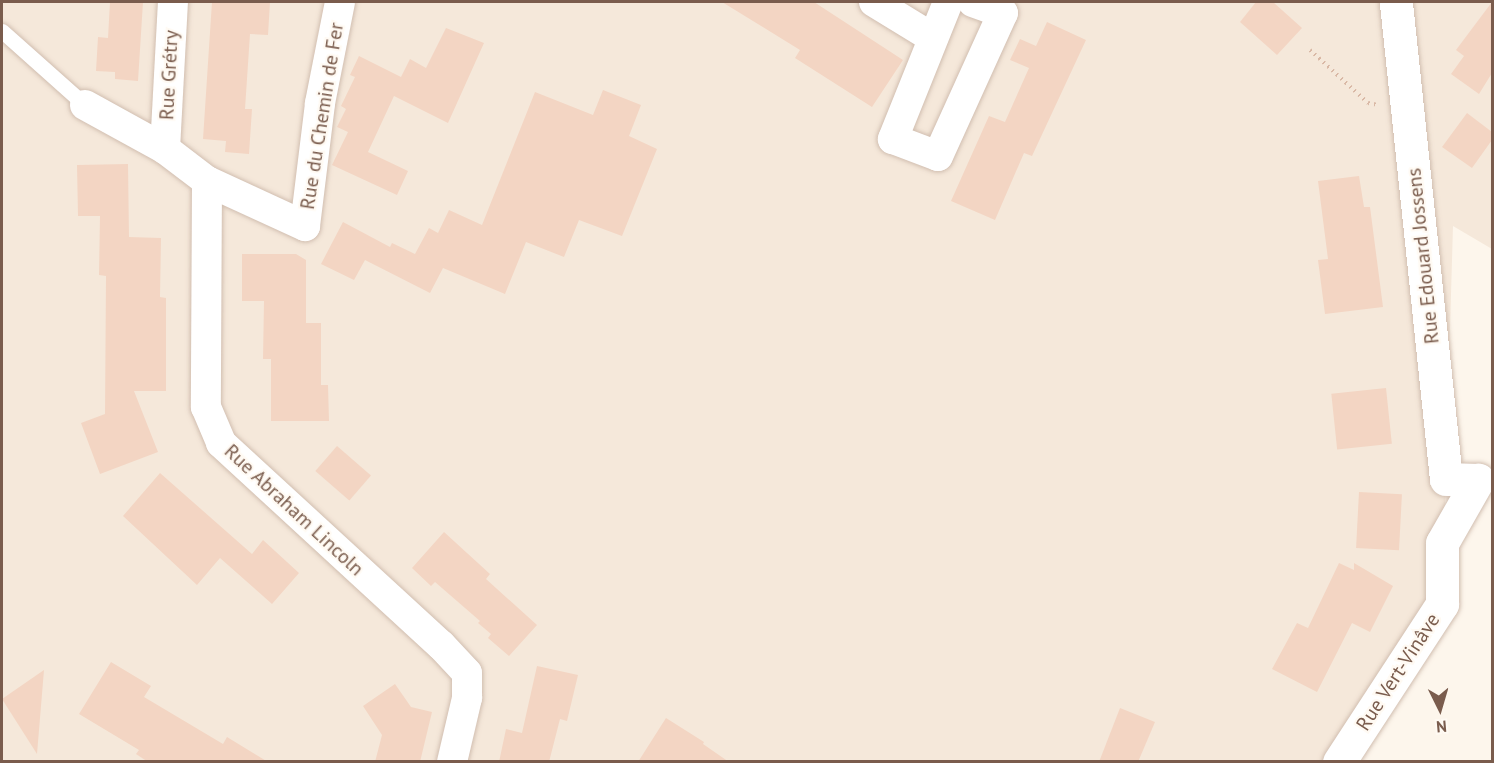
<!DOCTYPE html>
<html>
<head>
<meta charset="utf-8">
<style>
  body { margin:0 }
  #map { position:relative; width:1494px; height:763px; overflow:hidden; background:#fdf6ec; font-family:"PT Sans",sans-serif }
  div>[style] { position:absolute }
  .residential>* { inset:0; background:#f5e8da }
  .building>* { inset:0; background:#f3d5c3; transform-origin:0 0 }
  .path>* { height:4px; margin-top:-2px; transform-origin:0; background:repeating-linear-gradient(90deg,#d9b8a5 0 1.5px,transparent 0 6px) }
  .roads { filter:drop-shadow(0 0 2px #d1beb0) drop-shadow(0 0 2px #d1beb0) }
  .service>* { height:15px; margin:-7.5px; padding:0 7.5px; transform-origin:7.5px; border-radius:7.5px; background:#fff }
  .minor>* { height:30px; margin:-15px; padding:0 15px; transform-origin:15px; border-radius:15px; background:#fff }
  .tertiary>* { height:33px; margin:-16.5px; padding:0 16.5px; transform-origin:16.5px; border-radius:16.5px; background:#fff }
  span { translate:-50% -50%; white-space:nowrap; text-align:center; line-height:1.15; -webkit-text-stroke:4.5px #fffaf3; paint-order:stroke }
  .street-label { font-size:20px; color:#7a5c4d }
  .frame { position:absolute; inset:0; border:3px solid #7a5c4d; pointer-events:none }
  .north { position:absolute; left:1410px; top:679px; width:60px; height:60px; -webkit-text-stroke:4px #fffaf3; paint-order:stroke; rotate:175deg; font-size:16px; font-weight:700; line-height:24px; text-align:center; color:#7a5c4d }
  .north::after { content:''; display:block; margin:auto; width:21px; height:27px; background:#7a5c4d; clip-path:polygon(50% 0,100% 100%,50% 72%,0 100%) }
</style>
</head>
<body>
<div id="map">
  <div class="residential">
    <div style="clip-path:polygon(2px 2px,1492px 2px,1492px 249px,1453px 226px,1442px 604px,1350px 761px,2px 761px)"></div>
  </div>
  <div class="building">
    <div style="clip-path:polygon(110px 2px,143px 2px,138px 81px,115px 79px,115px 72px,96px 71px,98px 37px,108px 38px)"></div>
    <div style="clip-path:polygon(212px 2px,270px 2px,268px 35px,250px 34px,245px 109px,252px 109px,249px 154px,225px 152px,226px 141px,203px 139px)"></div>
    <div style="clip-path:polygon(722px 2px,814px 2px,903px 60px,872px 107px,795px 58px,800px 50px)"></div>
    <div style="clip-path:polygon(1256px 2px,1273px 2px,1302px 28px,1277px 55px,1240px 22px)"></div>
    <div style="clip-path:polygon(1492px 2px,1492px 73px,1479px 94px,1451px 74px,1464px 56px,1456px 50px)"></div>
    <div style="clip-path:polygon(1047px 22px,1086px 40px,1032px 156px,1024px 153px,995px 220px,951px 201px,989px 116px,1005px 122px,1029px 68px,1010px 60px,1020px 39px,1036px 46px)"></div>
    <div style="clip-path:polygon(446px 28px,484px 43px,448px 123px,394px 96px,368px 152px,408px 171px,397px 195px,332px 165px,348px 132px,337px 127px,346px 109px,341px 106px,355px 77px,350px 75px,359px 56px,401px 77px,410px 59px,426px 68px)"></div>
    <div style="clip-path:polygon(603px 90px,641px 105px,629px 136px,657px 149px,622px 236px,579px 220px,564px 257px,526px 242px,505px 294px,443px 268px,430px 293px,365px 260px,354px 280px,321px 264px,343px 222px,390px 247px,392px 243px,415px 254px,429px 228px,438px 233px,449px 210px,482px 225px,535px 92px,593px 115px)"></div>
    <div style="clip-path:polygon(1467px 113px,1492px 132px,1492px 140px,1472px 168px,1442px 147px)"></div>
    <div style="clip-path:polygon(128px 164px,129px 237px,161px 238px,160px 297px,166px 298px,166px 391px,134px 391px,158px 452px,100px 474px,81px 423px,105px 414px,106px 276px,99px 275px,100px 216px,78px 216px,77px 165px)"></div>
    <div style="clip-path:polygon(1359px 176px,1364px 207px,1370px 207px,1383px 307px,1325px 314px,1318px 260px,1328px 259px,1318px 181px)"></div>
    <div style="clip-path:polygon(242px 254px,296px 254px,306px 260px,306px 323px,321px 323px,321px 385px,328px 385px,329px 421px,271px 421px,271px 359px,263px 359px,264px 301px,242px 301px)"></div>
    <div style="left:1386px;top:388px;width:56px;height:55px;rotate:84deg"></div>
    <div style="left:337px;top:446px;width:45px;height:33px;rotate:41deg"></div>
    <div style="clip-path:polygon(160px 473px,252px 554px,263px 540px,299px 573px,272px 604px,220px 558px,197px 585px,123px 516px)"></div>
    <div style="left:1359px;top:492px;width:43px;height:56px;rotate:3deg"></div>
    <div style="clip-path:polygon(444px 532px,490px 574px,486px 579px,537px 625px,509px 656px,488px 638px,491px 634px,478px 623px,480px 621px,435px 582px,431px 586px,412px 568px)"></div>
    <div style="clip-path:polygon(1339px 563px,1354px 570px,1354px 563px,1393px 586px,1370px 632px,1352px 623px,1317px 692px,1272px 669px,1297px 623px,1308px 628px)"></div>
    <div style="clip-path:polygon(111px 662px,151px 686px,144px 697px,223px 744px,227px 737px,268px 762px,148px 762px,136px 754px,139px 750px,79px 714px)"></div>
    <div style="clip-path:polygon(537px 666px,578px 675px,567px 721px,560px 719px,549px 762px,499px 762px,506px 729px,522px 733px)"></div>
    <div style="clip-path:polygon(44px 670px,37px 754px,2px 699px)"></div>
    <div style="clip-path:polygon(395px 684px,411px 707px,432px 712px,420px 762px,375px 762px,382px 735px,363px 706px)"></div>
    <div style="clip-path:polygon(1120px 708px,1155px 722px,1138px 762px,1099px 762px)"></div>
    <div style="clip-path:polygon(666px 718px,704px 742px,703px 744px,729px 762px,638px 762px)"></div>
  </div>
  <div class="path">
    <div style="left:1310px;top:50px;width:79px;rotate:42.4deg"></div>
    <div style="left:1368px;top:103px;width:10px;rotate:11deg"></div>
  </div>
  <div class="roads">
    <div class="service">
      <div style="left:2px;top:31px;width:111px;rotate:41.7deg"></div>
    </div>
    <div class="minor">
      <div style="left:874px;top:2px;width:69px;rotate:31.4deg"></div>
      <div style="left:948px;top:2px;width:148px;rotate:111.9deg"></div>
      <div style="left:893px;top:139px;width:48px;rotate:20.7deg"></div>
      <div style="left:938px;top:156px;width:157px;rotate:-65.6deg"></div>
      <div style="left:1003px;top:13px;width:32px;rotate:-160deg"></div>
      <div style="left:85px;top:105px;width:91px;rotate:28.8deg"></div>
      <div style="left:165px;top:149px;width:53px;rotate:37.3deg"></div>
      <div style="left:207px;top:181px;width:108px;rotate:24.7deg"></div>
      <div style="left:305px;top:226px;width:124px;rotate:-83deg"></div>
      <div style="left:320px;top:103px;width:103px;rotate:-78.8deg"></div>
      <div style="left:165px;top:149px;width:147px;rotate:-86.9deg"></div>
      <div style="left:207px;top:181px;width:226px;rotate:90.3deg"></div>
      <div style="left:206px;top:407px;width:39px;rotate:67deg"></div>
      <div style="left:221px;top:443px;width:299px;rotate:42.6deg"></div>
      <div style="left:441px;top:645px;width:38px;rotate:47deg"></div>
      <div style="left:467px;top:673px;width:25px;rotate:90deg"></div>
      <div style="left:467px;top:698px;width:66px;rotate:103.2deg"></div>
    </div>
    <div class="tertiary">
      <div style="left:1339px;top:762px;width:189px;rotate:-56.9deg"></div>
      <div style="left:1442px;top:604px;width:61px;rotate:-90deg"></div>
      <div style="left:1442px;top:543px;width:73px;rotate:-60.3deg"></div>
      <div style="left:1478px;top:480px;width:32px;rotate:-178deg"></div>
      <div style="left:1446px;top:479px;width:480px;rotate:-96deg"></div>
    </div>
  </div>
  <div class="street-label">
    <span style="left:169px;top:75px;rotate:-87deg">Rue Grétry</span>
    <span style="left:322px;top:116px;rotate:-81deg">Rue du Chemin de Fer</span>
    <span style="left:1423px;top:256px;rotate:-96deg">Rue Edouard Jossens</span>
    <span style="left:294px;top:510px;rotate:43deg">Rue Abraham Lincoln</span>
    <span style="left:1398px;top:672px;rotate:-57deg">Rue Vert-Vinâve</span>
  </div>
  <div class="frame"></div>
  <div class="north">N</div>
</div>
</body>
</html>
